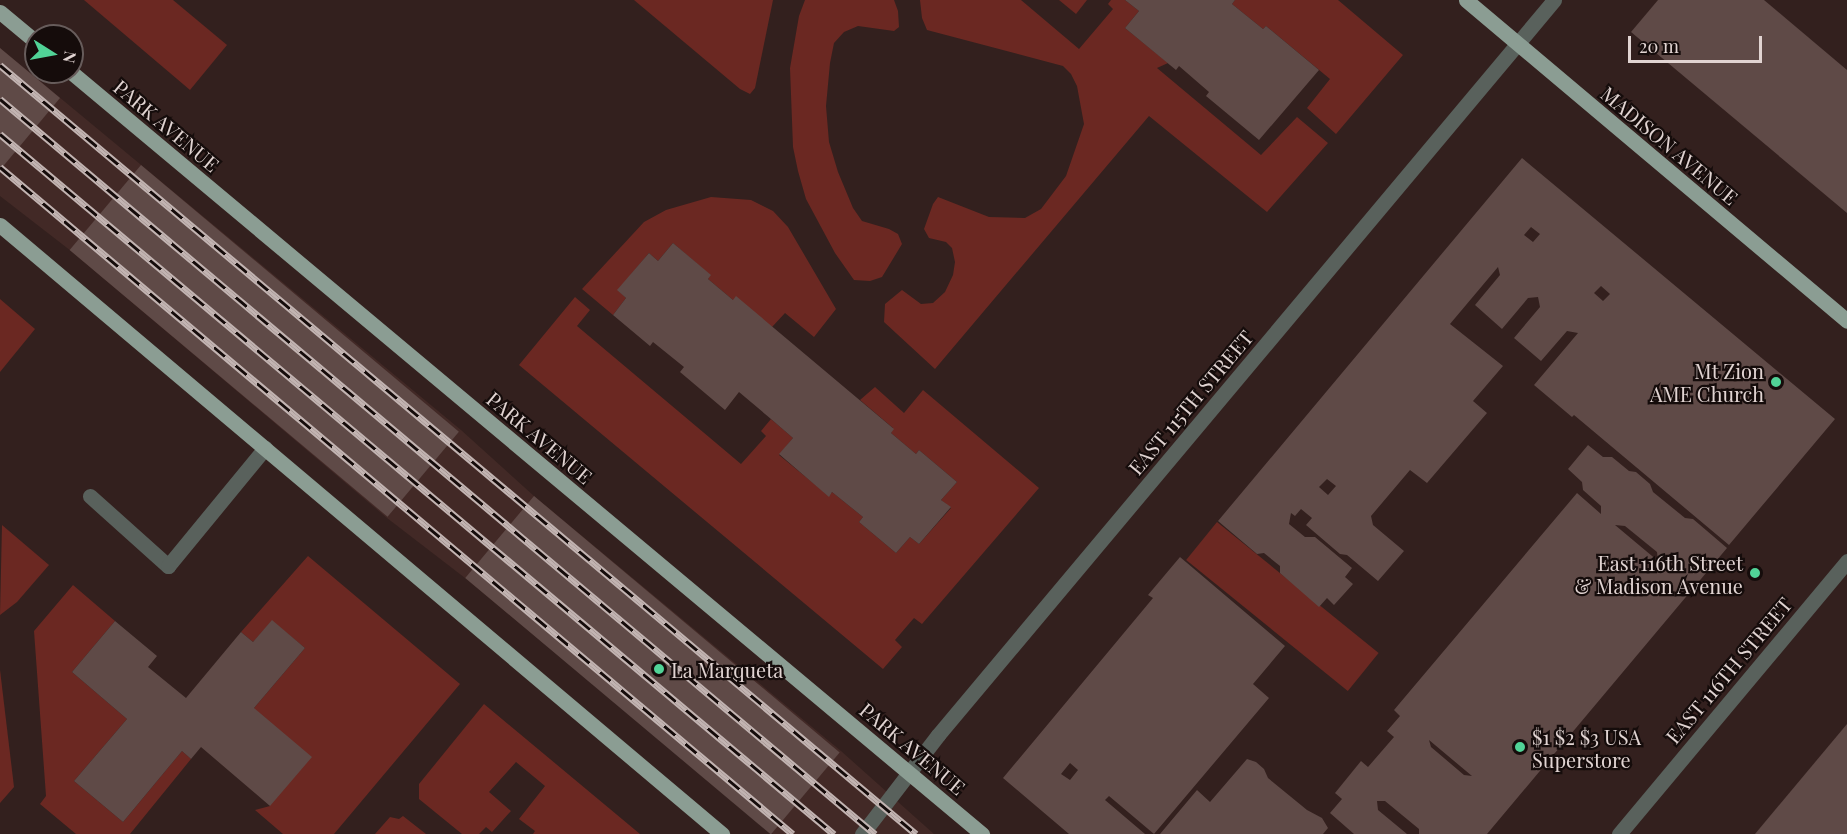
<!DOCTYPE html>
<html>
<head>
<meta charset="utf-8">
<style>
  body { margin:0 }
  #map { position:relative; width:1847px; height:834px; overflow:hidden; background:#33201e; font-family:"Playfair Display",serif }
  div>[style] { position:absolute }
  .built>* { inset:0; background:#422926 }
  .green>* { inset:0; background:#6b2822; transform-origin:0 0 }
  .building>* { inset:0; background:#5f4a47; transform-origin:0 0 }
  .minor>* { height:15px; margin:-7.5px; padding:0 7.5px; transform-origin:7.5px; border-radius:7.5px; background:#59615c }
  .major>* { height:15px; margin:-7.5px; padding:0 7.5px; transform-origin:7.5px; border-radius:7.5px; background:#8b9d93 }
  .rail>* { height:7px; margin-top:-3.5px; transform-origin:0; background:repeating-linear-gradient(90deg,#150c0b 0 14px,#c2b4b2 0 28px); box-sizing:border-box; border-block:2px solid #c2b4b2 }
  .dots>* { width:16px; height:16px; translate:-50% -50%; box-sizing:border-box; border:3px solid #150c0b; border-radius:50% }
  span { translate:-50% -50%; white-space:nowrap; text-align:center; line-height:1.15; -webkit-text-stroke:4.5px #150c0b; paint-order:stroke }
  .street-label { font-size:20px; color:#e1d4d2 }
  .poi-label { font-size:20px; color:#e1d4d2 }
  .right { translate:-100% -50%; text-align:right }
  .left { translate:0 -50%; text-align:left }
  .north { position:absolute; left:24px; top:24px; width:60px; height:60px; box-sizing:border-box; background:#150c0b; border:2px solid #675c5b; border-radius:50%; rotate:101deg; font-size:16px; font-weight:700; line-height:24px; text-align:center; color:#e1d4d2 }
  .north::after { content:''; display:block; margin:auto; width:21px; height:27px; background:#51d397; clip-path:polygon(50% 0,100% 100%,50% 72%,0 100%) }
  .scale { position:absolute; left:1628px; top:36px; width:134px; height:27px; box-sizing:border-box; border:3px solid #e1d4d2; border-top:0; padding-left:8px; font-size:18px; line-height:21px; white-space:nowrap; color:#e1d4d2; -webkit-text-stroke:4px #150c0b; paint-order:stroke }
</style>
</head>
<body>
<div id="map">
  <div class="built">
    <div style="clip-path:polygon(0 48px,461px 430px,534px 496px,841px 751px,934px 834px,773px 834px,465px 578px,387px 518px,71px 251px,0 196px)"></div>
  </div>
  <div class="green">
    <div style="clip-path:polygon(84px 0,173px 0,227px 45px,190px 90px)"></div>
    <div style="clip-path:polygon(634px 0,773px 0,755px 88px,750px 94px,740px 89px)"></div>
    <div style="clip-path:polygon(805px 0,894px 0,898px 11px,899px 27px,894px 31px,858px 26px,844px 32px,834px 43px,830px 63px,826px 106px,829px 142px,838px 172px,853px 208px,862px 221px,889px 229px,898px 234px,902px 244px,882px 277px,870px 281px,854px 280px,835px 253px,806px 199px,798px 171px,793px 147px,790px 68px,799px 16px)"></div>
    <div style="clip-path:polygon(920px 0,1021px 0,1079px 49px,1113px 9px,1108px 4px,1111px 0,1125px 0,1139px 11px,1125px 28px,1168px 63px,1157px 68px,1261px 155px,1297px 117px,1328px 143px,1267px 212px,1149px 116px,935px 369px,884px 322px,885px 304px,902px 290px,921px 304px,933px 303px,945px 292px,953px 275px,955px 262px,952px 248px,946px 242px,929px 238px,924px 229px,933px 204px,938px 197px,989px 217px,1025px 218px,1041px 209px,1066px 176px,1084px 124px,1077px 86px,1071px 74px,1063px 66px,927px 30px,922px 18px)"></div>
    <div style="clip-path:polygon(1059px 0,1087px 0,1076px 14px)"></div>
    <div style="clip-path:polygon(1235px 0,1338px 0,1403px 55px,1336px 134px,1307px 108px,1330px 79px,1266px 26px,1263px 29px,1232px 4px)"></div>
    <div style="clip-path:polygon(711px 197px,751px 200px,773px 211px,788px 227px,836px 309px,814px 337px,785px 313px,772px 327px,733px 300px,708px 279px,710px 275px,673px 243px,658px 261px,649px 253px,618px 290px,626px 298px,613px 315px,582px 289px,644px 222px,666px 210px)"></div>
    <div style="clip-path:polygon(575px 297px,590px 310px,577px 326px,741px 464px,766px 436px,761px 431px,771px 419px,793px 438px,779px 455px,829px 496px,832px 492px,863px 517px,859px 522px,896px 553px,910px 537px,919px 544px,951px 508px,941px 500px,957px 482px,919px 450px,916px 454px,891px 433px,893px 428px,860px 400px,875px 387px,904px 413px,923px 390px,1039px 488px,922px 624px,914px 618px,895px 640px,902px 647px,883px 669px,519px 365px)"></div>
    <div style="clip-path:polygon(0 299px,35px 329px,0 372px)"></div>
    <div style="left:1217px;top:522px;width:208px;height:49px;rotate:39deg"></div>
    <div style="clip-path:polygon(2px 525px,49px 565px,17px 602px,0 615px)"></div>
    <div style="clip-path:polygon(308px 556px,460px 684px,334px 834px,283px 834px,255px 810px,270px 806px,254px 708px,305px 648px,272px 621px,253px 642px,241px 632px)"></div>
    <div style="clip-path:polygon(73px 585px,115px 621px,72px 672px,127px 719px,74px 781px,123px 822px,182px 751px,191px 759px,130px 834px,76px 834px,40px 804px,46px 796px,34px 631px)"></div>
    <div style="clip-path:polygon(0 670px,14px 787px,0 803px)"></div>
    <div style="clip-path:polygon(484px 704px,640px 834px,533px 834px,535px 831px,519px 819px,545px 786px,516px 762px,489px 792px,511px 811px,492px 832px,486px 827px,479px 834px,462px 834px,419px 799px,419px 784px)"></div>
    <div style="clip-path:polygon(403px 816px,426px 834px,375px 834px,390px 817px,399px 819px)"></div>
  </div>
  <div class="building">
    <div style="clip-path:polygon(1125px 0,1235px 0,1232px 4px,1263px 29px,1266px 26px,1319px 70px,1259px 140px,1206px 96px,1209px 92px,1179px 66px,1176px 70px,1125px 28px,1139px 11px)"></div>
    <div style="clip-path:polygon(1658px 0,1764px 0,1847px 70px,1847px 213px,1631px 32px)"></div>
    <div style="clip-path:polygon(0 48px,60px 98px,0 170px)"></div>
    <div style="clip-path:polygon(evenodd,1522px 158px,1835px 419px,1729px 545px,1574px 415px,1572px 417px,1534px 385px,1578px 333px,1567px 331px,1541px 361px,1514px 338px,1540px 307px,1538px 297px,1528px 298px,1502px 329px,1475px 305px,1500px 275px,1498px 267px,1450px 324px,1503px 366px,1473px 401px,1487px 413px,1427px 483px,1410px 470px,1371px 516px,1373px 525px,1404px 551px,1378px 581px,1347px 555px,1340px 554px,1306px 525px,1312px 518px,1301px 509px,1295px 516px,1291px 513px,1289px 524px,1305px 537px,1315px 537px,1352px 568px,1345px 577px,1353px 584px,1334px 605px,1327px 598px,1319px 607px,1280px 573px,1280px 566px,1264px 553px,1257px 554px,1218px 521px,1522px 158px,1531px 227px,1540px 234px,1533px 242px,1524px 235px,1531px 227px,1522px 158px,1601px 286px,1610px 294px,1603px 301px,1594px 293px,1601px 286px,1522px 158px,1327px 479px,1336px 486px,1328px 495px,1319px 487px,1327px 479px)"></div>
    <div style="left:141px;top:165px;width:415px;height:111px;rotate:40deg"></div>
    <div style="clip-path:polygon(673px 243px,711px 275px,708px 279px,733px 300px,736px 296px,894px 429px,891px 433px,916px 454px,919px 450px,957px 482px,941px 500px,951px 507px,919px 544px,910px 537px,896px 553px,859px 522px,863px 517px,832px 492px,829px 497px,779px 454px,793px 438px,771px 419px,739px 392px,725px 410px,680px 372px,684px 367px,653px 342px,650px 346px,613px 315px,626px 298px,617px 290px,649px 253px,658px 261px)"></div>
    <div style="clip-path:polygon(evenodd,1588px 445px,1603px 457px,1612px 457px,1629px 471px,1636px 472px,1650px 484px,1653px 492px,1685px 518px,1693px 519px,1727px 548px,1487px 834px,1419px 834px,1419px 829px,1385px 801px,1377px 801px,1378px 810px,1407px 834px,1354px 834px,1330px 813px,1342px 799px,1335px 793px,1361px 761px,1368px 767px,1394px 737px,1387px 731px,1400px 716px,1394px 710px,1577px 493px,1601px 514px,1601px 506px,1583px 490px,1582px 482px,1568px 469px,1588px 445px,1615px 525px,1625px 526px,1657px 552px,1658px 561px,1615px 525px,1588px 445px,1429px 740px,1472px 776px,1464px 775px,1431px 747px,1429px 740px)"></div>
    <div style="left:534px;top:496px;width:399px;height:107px;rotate:40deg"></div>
    <div style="clip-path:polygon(evenodd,1180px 557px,1285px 646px,1253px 684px,1269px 698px,1154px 834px,1109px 796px,1105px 800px,1145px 834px,1069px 834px,1003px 778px,1153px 598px,1148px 595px,1180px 557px,1070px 763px,1078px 770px,1070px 780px,1061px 774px,1070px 763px)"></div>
    <div style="clip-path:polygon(272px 620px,305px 648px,254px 708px,312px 757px,270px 806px,201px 747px,191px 759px,182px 751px,123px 822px,74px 781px,127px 719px,72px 672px,115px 621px,157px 656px,148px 667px,186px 698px,241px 632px,253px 642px)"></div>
    <div style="clip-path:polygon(1847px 724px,1847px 834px,1755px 834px)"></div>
    <div style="clip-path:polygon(1247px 759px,1256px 762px,1264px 769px,1268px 778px,1307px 810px,1322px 818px,1328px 828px,1323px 834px,1160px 834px,1197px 790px,1210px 802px)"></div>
  </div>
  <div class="minor">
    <div style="left:90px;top:496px;width:105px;rotate:41.9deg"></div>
    <div style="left:168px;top:566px;width:153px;rotate:-50.6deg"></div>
    <div style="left:862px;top:834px;width:125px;rotate:-52.5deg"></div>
    <div style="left:938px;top:735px;width:959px;rotate:-50.03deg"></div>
    <div style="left:1619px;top:834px;width:356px;rotate:-50.1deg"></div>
  </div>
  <div class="major">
    <div style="left:1466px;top:0;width:498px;rotate:40.1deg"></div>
    <div style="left:0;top:12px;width:47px;rotate:39.8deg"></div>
    <div style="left:71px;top:72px;width:1188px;rotate:39.91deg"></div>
    <div style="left:0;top:225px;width:945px;rotate:40.15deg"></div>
  </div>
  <div class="rail">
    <div style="left:0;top:65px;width:1196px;rotate:40.01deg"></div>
    <div style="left:0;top:99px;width:1143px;rotate:40.03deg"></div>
    <div style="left:0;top:134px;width:1089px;rotate:40.01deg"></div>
    <div style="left:0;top:167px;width:1036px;rotate:40.07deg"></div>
  </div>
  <div class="dots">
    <div style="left:1776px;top:382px;background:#51d397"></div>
    <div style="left:1755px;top:573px;background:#51d397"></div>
    <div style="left:659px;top:669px;background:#51d397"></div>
    <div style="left:1520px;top:747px;background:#51d397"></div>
  </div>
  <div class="street-label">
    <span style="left:167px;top:125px;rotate:40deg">PARK AVENUE</span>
    <span style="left:1670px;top:145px;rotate:40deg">MADISON AVENUE</span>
    <span style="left:1190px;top:402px;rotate:-50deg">EAST 115TH STREET</span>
    <span style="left:540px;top:437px;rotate:40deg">PARK AVENUE</span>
    <span style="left:1728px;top:670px;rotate:-50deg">EAST 116TH STREET</span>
    <span style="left:913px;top:748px;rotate:40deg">PARK AVENUE</span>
  </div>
  <div class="poi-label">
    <span class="right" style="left:1764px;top:382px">Mt Zion<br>AME Church</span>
    <span class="right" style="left:1743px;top:574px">East 116th Street<br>&amp; Madison Avenue</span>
    <span class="left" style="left:671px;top:669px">La Marqueta</span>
    <span class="left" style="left:1532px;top:748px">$1 $2 $3 USA<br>Superstore</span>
  </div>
  <div class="north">N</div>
  <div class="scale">20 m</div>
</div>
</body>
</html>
